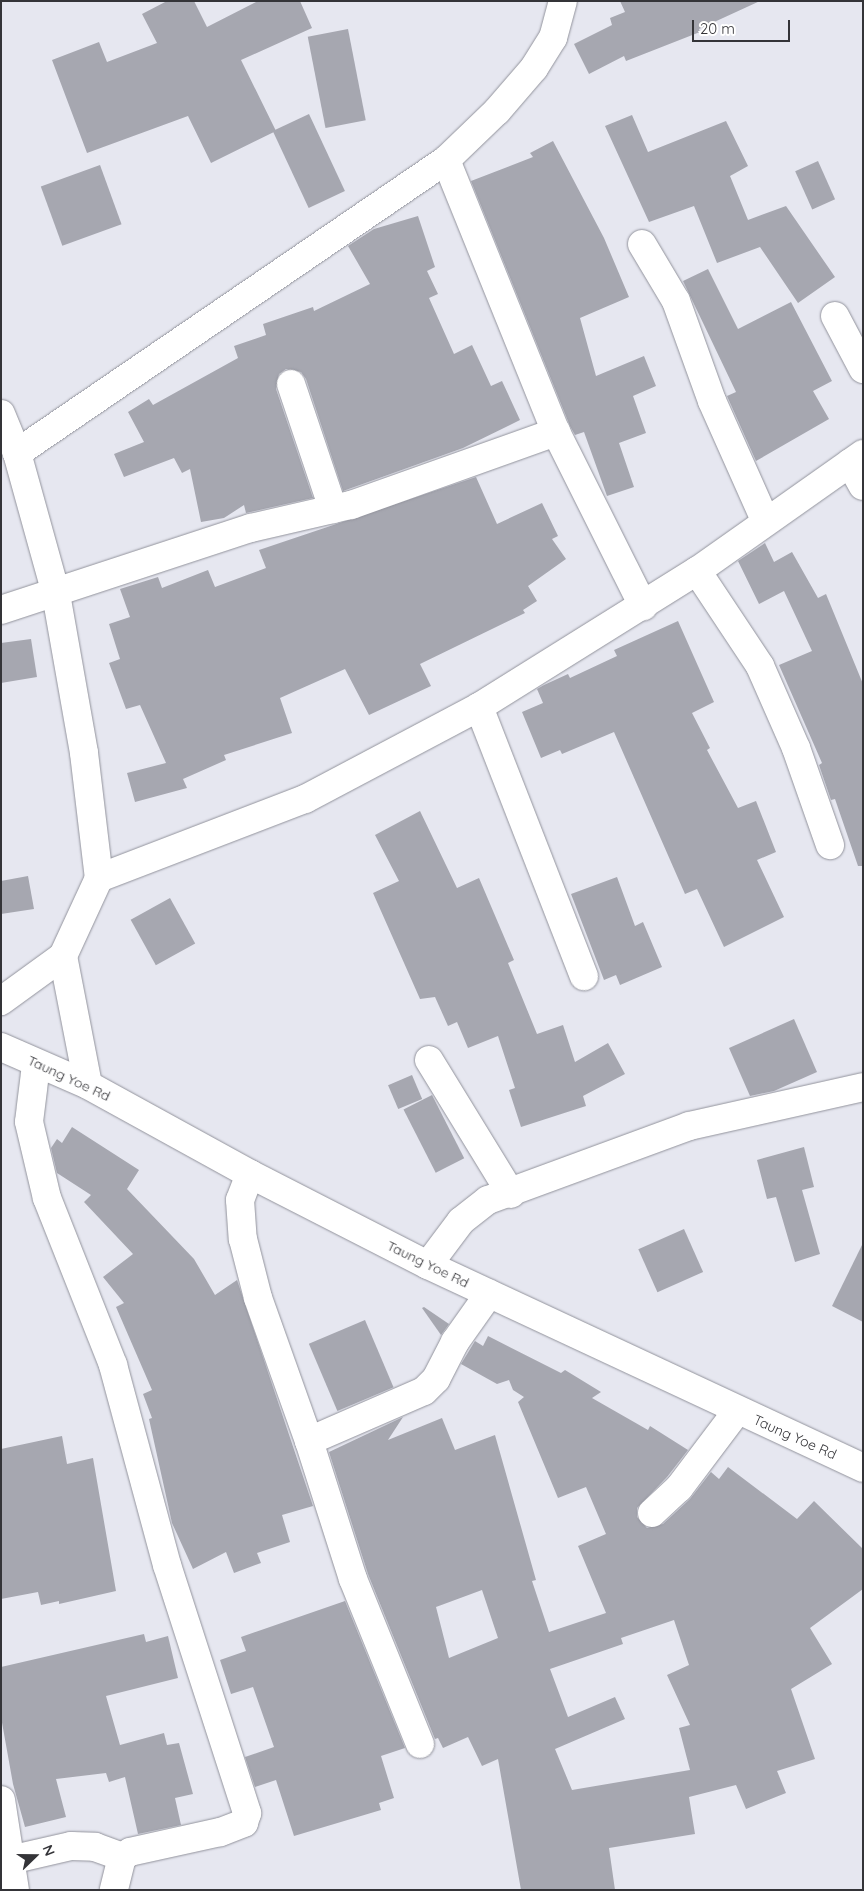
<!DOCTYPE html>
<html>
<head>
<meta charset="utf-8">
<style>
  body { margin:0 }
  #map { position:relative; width:864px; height:1891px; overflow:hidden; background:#e6e7f0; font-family:Quicksand,sans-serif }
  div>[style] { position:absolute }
  .building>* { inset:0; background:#a6a7b0; transform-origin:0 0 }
  .roads { filter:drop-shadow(0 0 1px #92939c) drop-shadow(0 0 1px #92939c) }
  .minor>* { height:28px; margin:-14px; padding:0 14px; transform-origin:14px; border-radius:14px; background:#fff }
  span { translate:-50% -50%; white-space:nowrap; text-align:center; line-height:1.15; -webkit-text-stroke:4.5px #fff; paint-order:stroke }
  .street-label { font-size:14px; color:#343438 }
  .frame { position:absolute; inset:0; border:2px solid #343438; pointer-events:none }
  .north { position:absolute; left:10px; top:1831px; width:50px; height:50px; -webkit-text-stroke:4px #fff; paint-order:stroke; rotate:68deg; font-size:14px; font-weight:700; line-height:20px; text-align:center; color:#343438 }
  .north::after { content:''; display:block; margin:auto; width:18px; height:22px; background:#343438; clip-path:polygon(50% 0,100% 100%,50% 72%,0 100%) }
  .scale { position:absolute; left:692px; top:20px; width:98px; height:22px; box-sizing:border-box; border:2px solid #343438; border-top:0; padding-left:6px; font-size:15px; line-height:18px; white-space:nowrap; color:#343438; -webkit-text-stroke:4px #fff; paint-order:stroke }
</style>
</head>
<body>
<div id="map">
  <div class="building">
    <div style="clip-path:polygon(167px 1px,194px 1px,207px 27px,258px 1px,300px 1px,312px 28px,241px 60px,276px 131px,211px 163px,188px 116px,87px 153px,52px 60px,99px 42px,107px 62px,157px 43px,142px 14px)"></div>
    <div style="clip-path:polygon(620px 1px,760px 1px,699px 29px,700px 32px,626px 61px,624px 56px,589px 74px,574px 44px,612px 25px,610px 18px,625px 12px)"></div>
    <div style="left:348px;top:29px;width:93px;height:41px;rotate:79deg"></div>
    <div style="left:309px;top:114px;width:85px;height:40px;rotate:65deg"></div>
    <div style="clip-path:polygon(632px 115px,648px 152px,726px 121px,748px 166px,730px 176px,748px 220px,786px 206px,835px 277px,798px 303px,760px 247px,717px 263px,694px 206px,649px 222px,605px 126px)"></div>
    <div style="clip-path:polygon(553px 141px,604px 238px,629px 297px,580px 318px,596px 376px,644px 356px,656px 386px,633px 396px,646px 433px,619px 443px,634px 487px,607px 496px,584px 432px,575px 435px,570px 426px,471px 181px,533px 157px,530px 153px)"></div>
    <div style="left:818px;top:161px;width:42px;height:25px;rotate:66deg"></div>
    <div style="left:100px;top:165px;width:63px;height:63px;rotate:70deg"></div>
    <div style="clip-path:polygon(418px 216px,435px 267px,427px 271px,438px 294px,429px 298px,454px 354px,472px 345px,491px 386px,502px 381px,520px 420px,463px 448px,343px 491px,306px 379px,301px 372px,286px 369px,279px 374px,276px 389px,313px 498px,246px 513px,244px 505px,224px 518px,201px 522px,190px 469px,182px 473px,174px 458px,124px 477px,114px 454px,144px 442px,128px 412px,149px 399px,153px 405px,238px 358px,234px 346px,266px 335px,263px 324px,313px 307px,314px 311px,370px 284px,348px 246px,374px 229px)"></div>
    <div style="clip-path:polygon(708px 269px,738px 329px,791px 302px,832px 381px,813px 391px,829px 419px,756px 461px,727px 396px,736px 392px,683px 281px)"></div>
    <div style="clip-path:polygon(476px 477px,497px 524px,542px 503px,558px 536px,552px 539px,566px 559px,528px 586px,537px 601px,523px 610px,525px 613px,420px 664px,431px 686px,369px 715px,345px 669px,280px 698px,292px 733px,224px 755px,226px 760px,183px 779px,187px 788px,135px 802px,127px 773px,166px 763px,140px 705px,126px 709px,109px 663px,120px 659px,109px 624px,130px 617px,120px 589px,158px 577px,162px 588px,208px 570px,215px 587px,266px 568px,259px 550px)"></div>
    <div style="clip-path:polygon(765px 543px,774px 562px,792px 552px,818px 598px,826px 594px,863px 684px,863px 866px,858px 866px,835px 799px,831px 800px,819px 765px,822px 763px,779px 665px,812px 651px,784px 591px,759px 604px,738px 561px)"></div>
    <div style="clip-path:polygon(678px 621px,714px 702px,692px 713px,710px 748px,707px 750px,738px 808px,756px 801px,776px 852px,757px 860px,784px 917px,724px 947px,697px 889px,685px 894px,614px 732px,562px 754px,560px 750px,541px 758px,522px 712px,543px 703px,537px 689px,544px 685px,568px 674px,570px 678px,617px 656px,614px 650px)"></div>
    <div style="clip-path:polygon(31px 639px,37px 677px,1px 683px,1px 643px)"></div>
    <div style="clip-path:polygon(420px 811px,457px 888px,479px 878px,514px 960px,508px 963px,537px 1034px,563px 1025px,575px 1062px,608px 1043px,625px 1074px,583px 1096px,586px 1106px,521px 1127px,509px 1090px,515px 1088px,498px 1036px,468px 1048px,457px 1022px,448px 1026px,435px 997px,420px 999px,373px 893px,399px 881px,375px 835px)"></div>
    <div style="clip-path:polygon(28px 876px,34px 909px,1px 914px,1px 881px)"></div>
    <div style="clip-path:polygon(617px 877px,635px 926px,643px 922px,662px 967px,620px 985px,616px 975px,604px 980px,571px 894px)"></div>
    <div style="left:170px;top:898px;width:52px;height:45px;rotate:61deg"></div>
    <div style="clip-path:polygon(794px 1019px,817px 1072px,774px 1091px,750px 1096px,729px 1048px)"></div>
    <div style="left:412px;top:1075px;width:26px;height:26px;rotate:67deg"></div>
    <div style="left:432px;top:1095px;width:71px;height:32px;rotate:63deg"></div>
    <div style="clip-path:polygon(72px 1127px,139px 1170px,127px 1189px,194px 1259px,215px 1295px,237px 1280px,313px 1506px,282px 1515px,290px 1542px,257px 1553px,261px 1563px,234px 1573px,226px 1552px,193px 1569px,172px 1523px,149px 1419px,152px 1418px,143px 1394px,152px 1390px,116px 1307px,124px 1303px,103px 1277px,133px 1254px,84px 1202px,91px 1195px,57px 1173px,51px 1148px,57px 1139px,62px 1143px)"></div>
    <div style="clip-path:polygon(804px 1147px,814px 1187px,802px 1190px,820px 1254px,795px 1262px,776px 1197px,767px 1199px,757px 1160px)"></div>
    <div style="left:684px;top:1229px;width:47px;height:50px;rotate:66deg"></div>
    <div style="clip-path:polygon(863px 1243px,863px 1322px,832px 1306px)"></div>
    <div style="clip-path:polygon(424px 1307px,449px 1324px,441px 1335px,422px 1308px)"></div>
    <div style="left:365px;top:1320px;width:73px;height:61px;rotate:67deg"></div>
    <div style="clip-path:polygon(evenodd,488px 1336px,561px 1373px,565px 1370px,601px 1392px,592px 1398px,648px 1430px,650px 1426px,688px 1450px,667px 1477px,637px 1508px,637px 1517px,647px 1528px,663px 1524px,690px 1499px,711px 1472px,719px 1479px,728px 1467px,797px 1519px,814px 1501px,863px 1549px,863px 1589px,810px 1628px,832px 1664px,791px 1689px,815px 1759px,777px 1771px,786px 1793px,746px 1809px,736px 1785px,689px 1797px,695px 1834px,609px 1848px,615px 1890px,521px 1890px,498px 1759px,482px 1766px,468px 1737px,443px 1748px,438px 1738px,435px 1739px,368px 1574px,329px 1452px,403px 1417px,388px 1440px,442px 1418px,455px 1450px,495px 1435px,536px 1580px,532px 1581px,549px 1632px,606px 1613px,578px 1546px,606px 1534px,586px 1487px,558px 1498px,518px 1402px,524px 1397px,513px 1390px,509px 1380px,497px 1384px,461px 1364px,475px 1341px,483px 1346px,488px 1336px,482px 1590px,498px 1638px,449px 1658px,436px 1607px,482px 1590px,488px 1336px,674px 1620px,689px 1665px,667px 1675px,690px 1725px,679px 1728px,690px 1770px,572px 1790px,555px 1749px,625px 1719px,615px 1697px,568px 1717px,550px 1669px,623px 1644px,621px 1638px,674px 1620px)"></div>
    <div style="clip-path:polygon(62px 1436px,67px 1464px,93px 1458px,116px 1591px,59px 1604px,59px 1601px,41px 1605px,38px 1592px,1px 1599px,1px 1449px)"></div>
    <div style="clip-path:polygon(345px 1601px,405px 1748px,381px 1756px,394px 1798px,379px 1803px,381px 1810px,294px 1836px,276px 1780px,255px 1787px,245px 1757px,274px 1747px,253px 1687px,231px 1694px,220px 1660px,246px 1651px,241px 1637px)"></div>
    <div style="clip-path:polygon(144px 1634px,146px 1642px,168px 1636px,178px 1678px,106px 1696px,120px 1745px,164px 1733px,167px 1745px,179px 1743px,193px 1794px,175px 1798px,181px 1825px,138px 1834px,125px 1777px,109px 1782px,106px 1773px,56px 1779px,66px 1817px,25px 1827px,13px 1784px,1px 1717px,1px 1667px)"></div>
  </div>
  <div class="roads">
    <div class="minor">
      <div style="left:446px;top:160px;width:293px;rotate:68deg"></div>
      <div style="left:556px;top:432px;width:195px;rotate:63.4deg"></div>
      <div style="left:642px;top:244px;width:66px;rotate:59.2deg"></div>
      <div style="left:676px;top:301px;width:106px;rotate:70.2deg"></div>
      <div style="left:712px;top:401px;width:130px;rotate:66deg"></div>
      <div style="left:835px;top:316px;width:60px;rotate:62.2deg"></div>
      <div style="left:291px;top:384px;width:132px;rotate:71.4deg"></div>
      <div style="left:1px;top:414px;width:42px;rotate:67.7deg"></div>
      <div style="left:17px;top:453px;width:146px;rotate:74.5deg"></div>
      <div style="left:56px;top:594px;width:161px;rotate:80deg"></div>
      <div style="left:84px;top:753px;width:126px;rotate:83.2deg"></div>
      <div style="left:99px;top:878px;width:86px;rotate:114.8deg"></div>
      <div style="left:63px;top:956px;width:77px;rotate:144deg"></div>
      <div style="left:17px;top:453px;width:520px;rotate:-34.33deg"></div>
      <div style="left:446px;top:160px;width:71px;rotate:-43.9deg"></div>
      <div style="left:497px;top:111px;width:57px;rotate:-49.3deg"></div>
      <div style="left:534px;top:68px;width:36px;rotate:-58deg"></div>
      <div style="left:553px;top:38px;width:38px;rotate:-75deg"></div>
      <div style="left:850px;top:463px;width:26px;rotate:61deg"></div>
      <div style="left:697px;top:571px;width:114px;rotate:56.4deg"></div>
      <div style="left:760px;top:666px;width:90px;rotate:66.3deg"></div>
      <div style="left:796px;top:748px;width:103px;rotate:70.7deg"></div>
      <div style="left:1px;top:610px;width:263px;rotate:-18.2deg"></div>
      <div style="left:251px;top:528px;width:103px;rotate:-13deg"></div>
      <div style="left:351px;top:505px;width:218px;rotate:-19.6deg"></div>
      <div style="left:479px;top:707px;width:289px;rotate:68.7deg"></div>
      <div style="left:99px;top:878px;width:221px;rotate:-21deg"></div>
      <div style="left:305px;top:799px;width:197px;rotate:-27.9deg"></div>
      <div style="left:479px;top:707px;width:257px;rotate:-32deg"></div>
      <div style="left:697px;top:571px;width:203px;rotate:-35.2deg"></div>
      <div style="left:63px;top:956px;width:131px;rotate:79deg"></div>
      <div style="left:1px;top:1047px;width:95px;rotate:23.6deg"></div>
      <div style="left:88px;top:1085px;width:185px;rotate:28.8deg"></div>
      <div style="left:250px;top:1174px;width:200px;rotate:27.1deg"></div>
      <div style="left:428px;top:1265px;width:480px;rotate:25deg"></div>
      <div style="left:429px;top:1060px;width:157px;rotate:58.5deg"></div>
      <div style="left:36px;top:1065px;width:57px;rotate:97deg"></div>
      <div style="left:29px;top:1122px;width:78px;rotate:76.7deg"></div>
      <div style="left:47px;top:1198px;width:180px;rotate:68.4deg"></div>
      <div style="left:113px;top:1365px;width:207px;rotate:74.9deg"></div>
      <div style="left:167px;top:1565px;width:261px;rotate:72.1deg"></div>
      <div style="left:247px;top:1813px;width:10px;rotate:107deg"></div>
      <div style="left:244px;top:1823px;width:26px;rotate:159deg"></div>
      <div style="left:220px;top:1832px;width:92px;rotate:167.5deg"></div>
      <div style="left:130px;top:1852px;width:9px;rotate:148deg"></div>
      <div style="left:122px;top:1857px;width:34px;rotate:104deg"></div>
      <div style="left:250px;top:1174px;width:28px;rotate:111deg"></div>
      <div style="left:240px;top:1200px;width:39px;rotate:86deg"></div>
      <div style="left:243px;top:1239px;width:61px;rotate:75.7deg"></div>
      <div style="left:258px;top:1298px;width:152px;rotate:70.4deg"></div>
      <div style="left:309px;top:1441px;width:145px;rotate:72.3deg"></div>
      <div style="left:353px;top:1579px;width:178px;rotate:67.9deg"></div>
      <div style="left:428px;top:1265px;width:55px;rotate:-53.1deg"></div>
      <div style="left:461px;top:1221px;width:34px;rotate:-38deg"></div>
      <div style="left:488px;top:1200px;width:214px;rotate:-20.2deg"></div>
      <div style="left:689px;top:1126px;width:178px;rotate:-12.6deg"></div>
      <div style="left:309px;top:1441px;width:125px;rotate:-23.5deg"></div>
      <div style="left:424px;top:1391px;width:17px;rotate:-45deg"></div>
      <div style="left:436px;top:1379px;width:42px;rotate:-62.8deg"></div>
      <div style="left:455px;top:1342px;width:59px;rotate:-54.7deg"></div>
      <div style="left:652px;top:1513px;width:37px;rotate:-43deg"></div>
      <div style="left:679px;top:1488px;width:96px;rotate:-53deg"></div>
      <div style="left:1px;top:1800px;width:91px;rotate:81.2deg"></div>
      <div style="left:10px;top:1860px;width:63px;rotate:-12.9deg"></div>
      <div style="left:71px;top:1846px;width:24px;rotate:2deg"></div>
      <div style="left:95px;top:1847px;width:29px;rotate:20deg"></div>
    </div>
  </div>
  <div class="street-label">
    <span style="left:69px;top:1078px;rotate:25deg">Taung Yoe Rd</span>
    <span style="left:428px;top:1264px;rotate:26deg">Taung Yoe Rd</span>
    <span style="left:795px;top:1437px;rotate:24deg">Taung Yoe Rd</span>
  </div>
  <div class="frame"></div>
  <div class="north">N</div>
  <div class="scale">20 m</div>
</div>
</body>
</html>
